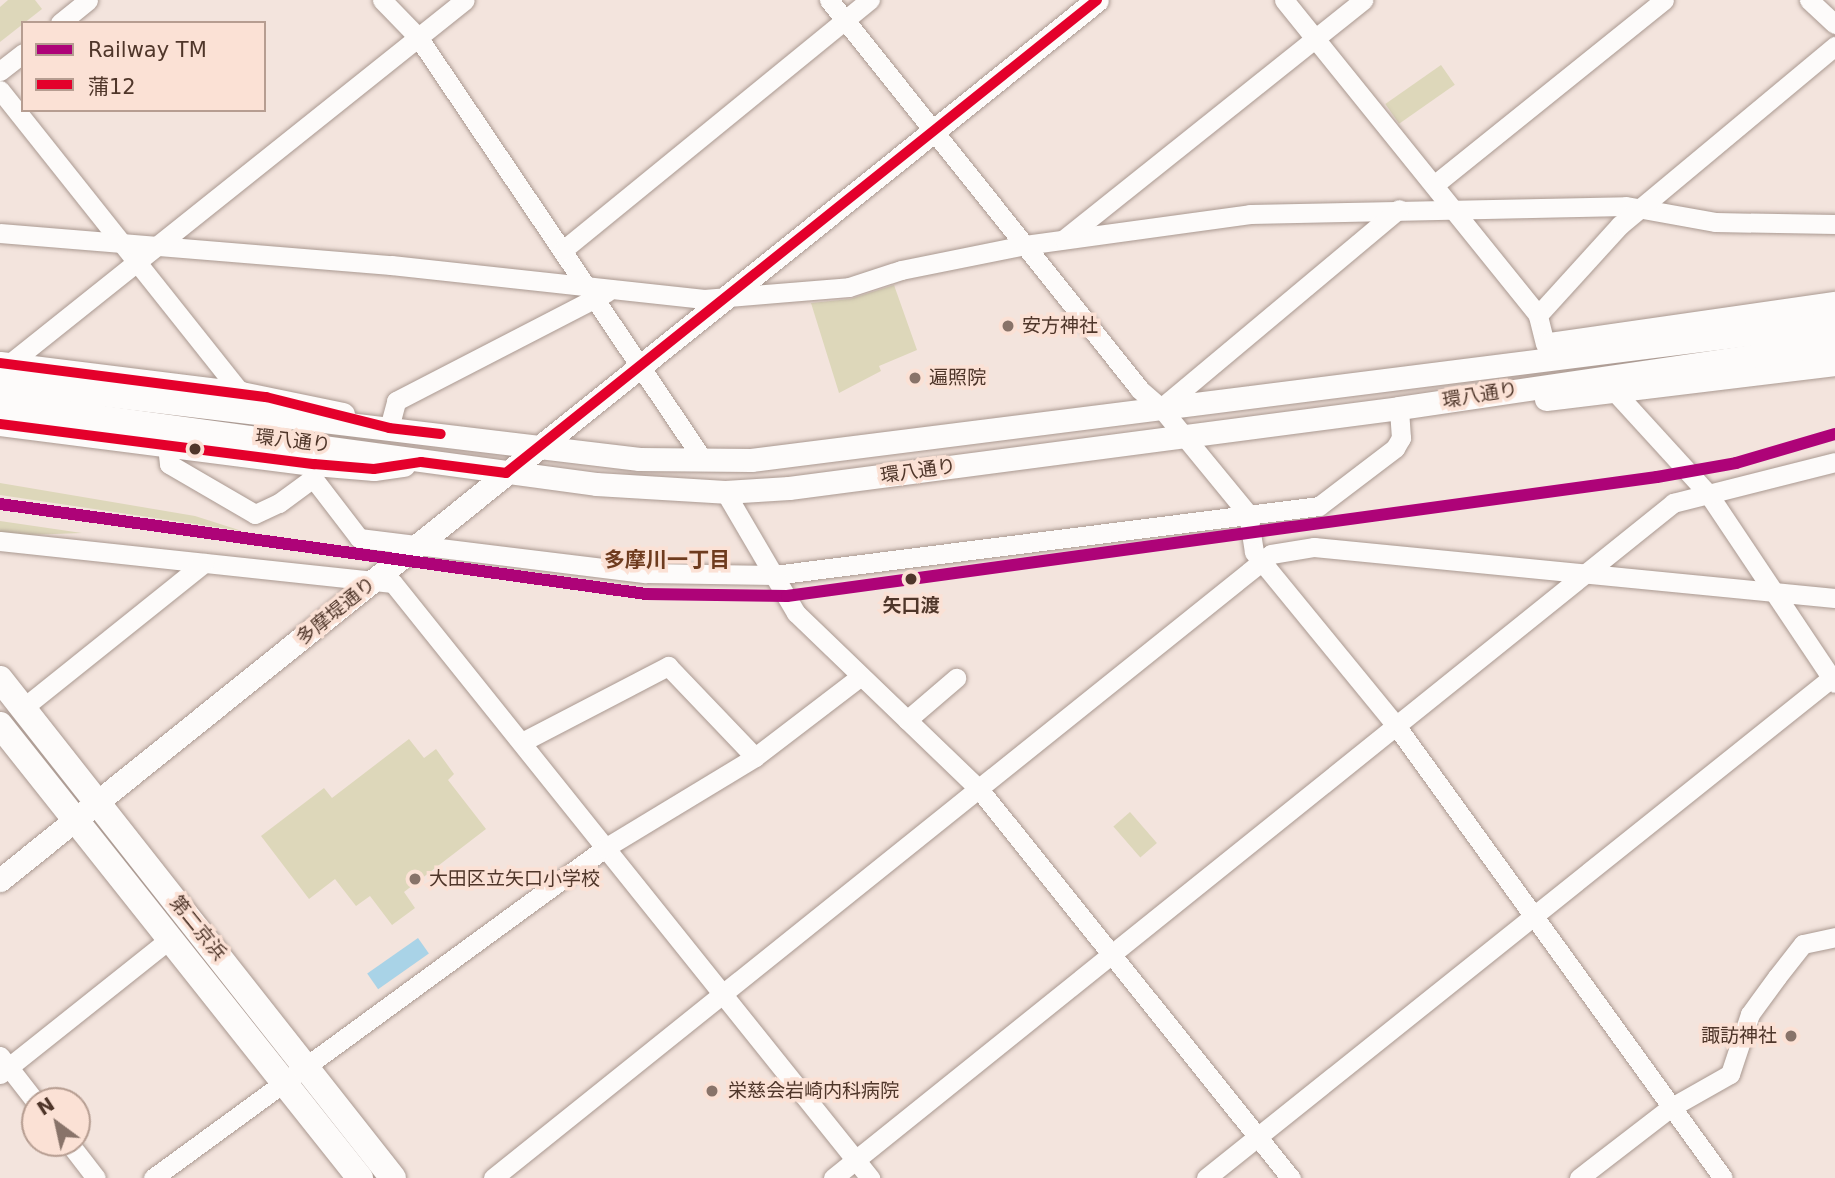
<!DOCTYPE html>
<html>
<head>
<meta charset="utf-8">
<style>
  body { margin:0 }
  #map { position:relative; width:1835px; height:1178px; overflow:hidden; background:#f3e4dd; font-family:"DejaVu Sans","Noto Sans JP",sans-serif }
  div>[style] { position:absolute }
  .green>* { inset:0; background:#ddd7ba; transform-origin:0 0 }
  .water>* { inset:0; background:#a9d3e7; transform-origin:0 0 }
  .roads { filter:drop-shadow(0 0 2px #aa9991) drop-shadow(0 0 2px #aa9991) }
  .minor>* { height:19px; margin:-9.5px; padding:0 9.5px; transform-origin:9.5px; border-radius:9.5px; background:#fdfbfa }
  .major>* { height:23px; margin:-11.5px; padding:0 11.5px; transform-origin:11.5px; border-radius:11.5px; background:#fdfbfa }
  .highway>* { height:26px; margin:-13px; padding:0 13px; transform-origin:13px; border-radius:13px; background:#fdfbfa }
  .bus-1>* { height:10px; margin:-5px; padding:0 5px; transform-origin:5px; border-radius:5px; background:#e4002b }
  .rail-1>* { height:12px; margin:-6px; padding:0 6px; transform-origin:6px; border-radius:6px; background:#ae0378 }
  .dots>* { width:19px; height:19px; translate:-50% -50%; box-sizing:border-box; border:4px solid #fbe1d5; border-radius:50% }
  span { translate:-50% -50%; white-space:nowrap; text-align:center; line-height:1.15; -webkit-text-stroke:7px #fbe1d5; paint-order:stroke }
  .poi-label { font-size:19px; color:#4f362a }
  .left { translate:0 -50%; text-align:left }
  .right { translate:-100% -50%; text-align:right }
  .street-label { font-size:19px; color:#4f362a }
  .stop-label { font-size:19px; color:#4f362a; font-weight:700 }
  .neighbourhood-label { font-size:21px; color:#6e3b1e; font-weight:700 }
  .legend { position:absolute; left:21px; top:21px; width:245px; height:91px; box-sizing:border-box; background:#fbe1d5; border:2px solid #b69d91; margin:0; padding:9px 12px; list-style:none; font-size:21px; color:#4f362a }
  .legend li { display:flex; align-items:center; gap:14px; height:35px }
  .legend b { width:35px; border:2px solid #b69d91 }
  .north { position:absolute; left:21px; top:1087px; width:70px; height:70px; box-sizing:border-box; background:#fbe1d5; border:2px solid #b69d91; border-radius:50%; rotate:327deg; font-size:19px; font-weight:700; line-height:28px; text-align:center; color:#4f362a }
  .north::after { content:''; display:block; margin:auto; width:24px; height:32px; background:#887369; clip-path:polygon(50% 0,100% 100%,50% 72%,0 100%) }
</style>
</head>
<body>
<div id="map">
  <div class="green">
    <div style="clip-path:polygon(8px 0,35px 0,42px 9px,0 42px,0 7px)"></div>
    <div style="left:1441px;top:65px;width:24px;height:68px;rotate:55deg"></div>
    <div style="clip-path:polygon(894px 285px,917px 350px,879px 366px,881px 371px,839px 393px,811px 303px,850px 299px)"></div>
    <div style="clip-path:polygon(0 483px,195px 516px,242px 531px,0 495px)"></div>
    <div style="clip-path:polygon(0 521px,82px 533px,0 536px)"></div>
    <div style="clip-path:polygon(409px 739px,424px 758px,436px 749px,454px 774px,448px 780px,486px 829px,404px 892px,415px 908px,392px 925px,370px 896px,356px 906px,335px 879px,309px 899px,261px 836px,324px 788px,332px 798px)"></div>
    <div style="left:1130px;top:812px;width:41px;height:22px;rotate:49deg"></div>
  </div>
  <div class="water">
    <div style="left:418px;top:938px;width:19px;height:62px;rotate:55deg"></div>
  </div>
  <div class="roads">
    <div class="minor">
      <div style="left:382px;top:0;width:52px;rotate:45.8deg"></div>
      <div style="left:418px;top:37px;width:511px;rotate:56deg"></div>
      <div style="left:829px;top:0;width:497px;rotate:51.4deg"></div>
      <div style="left:1139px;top:389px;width:29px;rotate:41deg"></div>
      <div style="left:1161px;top:408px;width:137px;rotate:50.6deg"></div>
      <div style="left:1248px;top:514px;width:38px;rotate:81deg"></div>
      <div style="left:1254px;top:552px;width:226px;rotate:50.7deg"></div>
      <div style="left:1397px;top:727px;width:556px;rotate:54.14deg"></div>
      <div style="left:1284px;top:0;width:405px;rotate:51.1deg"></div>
      <div style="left:1809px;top:0;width:35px;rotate:43deg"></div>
      <div style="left:60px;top:23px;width:36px;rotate:-39deg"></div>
      <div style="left:0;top:71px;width:29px;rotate:-38deg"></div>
      <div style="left:0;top:90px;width:387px;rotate:51.5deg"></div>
      <div style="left:1434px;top:185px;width:295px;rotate:-38.8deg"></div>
      <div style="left:0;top:233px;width:392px;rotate:4.7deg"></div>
      <div style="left:391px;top:265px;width:315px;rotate:6.2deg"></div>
      <div style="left:704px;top:299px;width:145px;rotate:-4.7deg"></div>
      <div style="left:849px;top:287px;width:55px;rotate:-18.1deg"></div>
      <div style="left:901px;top:270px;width:126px;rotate:-11.4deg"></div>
      <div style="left:1025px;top:245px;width:227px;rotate:-7.8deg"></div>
      <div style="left:1250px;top:214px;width:376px;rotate:-1.2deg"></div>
      <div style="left:1626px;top:206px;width:90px;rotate:10.2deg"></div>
      <div style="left:1715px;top:222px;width:120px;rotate:1deg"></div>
      <div style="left:1064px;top:239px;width:383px;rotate:-38.6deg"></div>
      <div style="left:563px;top:250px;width:396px;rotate:-39.2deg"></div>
      <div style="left:1545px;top:344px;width:30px;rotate:-104deg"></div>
      <div style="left:1538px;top:315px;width:122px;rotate:-47.7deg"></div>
      <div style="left:1620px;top:225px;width:280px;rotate:-39.8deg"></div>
      <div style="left:9px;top:364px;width:583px;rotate:-38.6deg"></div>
      <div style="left:1616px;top:393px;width:138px;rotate:47.6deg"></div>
      <div style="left:1709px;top:495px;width:226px;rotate:56.2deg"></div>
      <div style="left:1161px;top:408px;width:310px;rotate:-39.9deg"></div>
      <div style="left:389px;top:428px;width:28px;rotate:-75deg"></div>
      <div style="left:396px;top:401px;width:237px;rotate:-27.3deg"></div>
      <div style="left:167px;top:445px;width:19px;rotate:84deg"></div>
      <div style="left:169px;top:464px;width:99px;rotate:30.2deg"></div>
      <div style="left:255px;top:514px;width:26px;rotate:-25deg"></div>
      <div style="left:279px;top:503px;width:42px;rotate:-36.3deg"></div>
      <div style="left:314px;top:464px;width:14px;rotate:94deg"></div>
      <div style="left:313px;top:478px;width:76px;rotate:52.5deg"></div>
      <div style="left:359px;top:538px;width:289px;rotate:7deg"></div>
      <div style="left:646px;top:573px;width:128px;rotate:0.9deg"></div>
      <div style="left:774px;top:575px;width:549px;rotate:-7.22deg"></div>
      <div style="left:1319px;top:506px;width:96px;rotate:-37.3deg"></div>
      <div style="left:1395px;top:448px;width:12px;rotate:-59deg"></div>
      <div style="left:1401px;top:438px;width:30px;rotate:-94deg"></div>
      <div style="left:725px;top:492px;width:140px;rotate:59.6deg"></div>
      <div style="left:796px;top:613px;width:254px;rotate:43.9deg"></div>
      <div style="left:979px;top:789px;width:499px;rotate:51.3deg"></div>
      <div style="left:0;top:541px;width:395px;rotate:6.1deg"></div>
      <div style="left:393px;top:583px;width:763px;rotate:51.28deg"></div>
      <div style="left:23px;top:708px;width:232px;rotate:-38.7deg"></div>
      <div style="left:907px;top:720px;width:65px;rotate:-40.6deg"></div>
      <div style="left:522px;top:742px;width:165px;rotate:-27.5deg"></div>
      <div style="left:668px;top:666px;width:126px;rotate:46.3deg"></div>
      <div style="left:0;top:1056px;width:57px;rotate:52.1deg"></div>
      <div style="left:0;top:1074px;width:218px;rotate:-38.5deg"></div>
      <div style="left:69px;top:1143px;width:44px;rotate:52.4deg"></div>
      <div style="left:153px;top:1178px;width:560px;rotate:-36.13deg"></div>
      <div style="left:605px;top:848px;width:175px;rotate:-31.2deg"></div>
      <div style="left:755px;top:757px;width:133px;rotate:-37.4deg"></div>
      <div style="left:493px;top:1178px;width:997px;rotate:-38.73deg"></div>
      <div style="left:1271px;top:554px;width:44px;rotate:-9.2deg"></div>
      <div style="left:1314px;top:547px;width:523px;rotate:5.59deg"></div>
      <div style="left:833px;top:1178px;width:1078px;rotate:-38.78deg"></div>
      <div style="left:1673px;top:503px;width:167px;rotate:-14.2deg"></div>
      <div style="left:1206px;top:1178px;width:805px;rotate:-38.65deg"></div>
      <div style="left:1579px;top:1178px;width:115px;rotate:-37.6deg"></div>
      <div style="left:1670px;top:1108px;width:69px;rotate:-29.5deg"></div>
      <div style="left:1730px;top:1074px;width:63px;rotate:-71.6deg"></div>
      <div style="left:1750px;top:1014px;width:46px;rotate:-53.9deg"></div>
      <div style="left:1777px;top:977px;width:42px;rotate:-51.8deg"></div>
      <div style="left:1803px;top:944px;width:33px;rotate:-12deg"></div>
    </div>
    <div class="major">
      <div style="left:1549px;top:344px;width:289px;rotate:-8.2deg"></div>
      <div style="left:0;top:363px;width:243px;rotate:7.1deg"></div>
      <div style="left:241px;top:393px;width:104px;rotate:11.6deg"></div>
      <div style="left:0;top:382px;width:644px;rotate:6.87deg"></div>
      <div style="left:639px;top:459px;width:112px;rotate:0.5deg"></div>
      <div style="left:751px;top:460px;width:1093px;rotate:-7.2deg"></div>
      <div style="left:1546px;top:399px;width:291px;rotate:-6.9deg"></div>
      <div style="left:0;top:403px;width:601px;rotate:7.74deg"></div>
      <div style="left:596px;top:484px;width:129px;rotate:3.5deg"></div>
      <div style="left:725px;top:492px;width:64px;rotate:-3.6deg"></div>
      <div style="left:789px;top:488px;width:615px;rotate:-7.47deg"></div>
      <div style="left:1399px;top:408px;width:441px;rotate:-8.4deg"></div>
      <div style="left:0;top:424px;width:317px;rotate:7.3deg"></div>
      <div style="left:314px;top:464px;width:60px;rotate:4.8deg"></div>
      <div style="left:374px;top:469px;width:30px;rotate:-8deg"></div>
      <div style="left:0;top:880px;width:1406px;rotate:-38.74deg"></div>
    </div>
    <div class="highway">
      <div style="left:0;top:679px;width:635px;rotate:51.78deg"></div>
      <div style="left:0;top:725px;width:579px;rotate:51.53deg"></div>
    </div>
  </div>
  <div class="bus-1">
    <div style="left:0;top:363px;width:268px;rotate:7.3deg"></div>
    <div style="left:266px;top:397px;width:127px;rotate:14.1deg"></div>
    <div style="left:389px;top:428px;width:52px;rotate:6.6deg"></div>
    <div style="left:0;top:424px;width:317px;rotate:7.3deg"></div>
    <div style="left:314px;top:464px;width:60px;rotate:4.8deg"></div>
    <div style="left:374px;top:469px;width:48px;rotate:-8.5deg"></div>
    <div style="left:421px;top:462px;width:86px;rotate:7.4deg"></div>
    <div style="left:506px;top:473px;width:757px;rotate:-38.67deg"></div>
  </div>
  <div class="rail-1">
    <div style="left:0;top:504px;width:652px;rotate:7.93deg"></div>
    <div style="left:646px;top:594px;width:141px;rotate:0.8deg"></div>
    <div style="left:787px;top:596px;width:878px;rotate:-7.79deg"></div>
    <div style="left:1657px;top:477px;width:80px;rotate:-10deg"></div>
    <div style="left:1736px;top:463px;width:103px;rotate:-16.3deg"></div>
  </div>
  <div class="dots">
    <div style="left:1008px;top:326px;background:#887369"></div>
    <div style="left:915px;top:378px;background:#887369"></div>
    <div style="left:195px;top:449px;background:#4f362a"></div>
    <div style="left:911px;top:579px;background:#4f362a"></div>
    <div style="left:415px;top:879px;background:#887369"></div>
    <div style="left:1791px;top:1036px;background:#887369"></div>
    <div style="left:712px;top:1091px;background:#887369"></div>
  </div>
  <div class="poi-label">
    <span class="left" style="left:1022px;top:326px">安方神社</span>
    <span class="left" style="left:929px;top:378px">遍照院</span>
    <span class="left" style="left:429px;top:879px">大田区立矢口小学校</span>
    <span class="right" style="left:1777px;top:1036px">諏訪神社</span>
    <span class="left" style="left:728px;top:1091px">栄慈会岩崎内科病院</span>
  </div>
  <div class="street-label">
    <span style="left:1480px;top:395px;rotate:-9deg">環八通り</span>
    <span style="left:293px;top:441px;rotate:7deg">環八通り</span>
    <span style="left:918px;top:471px;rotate:-8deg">環八通り</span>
    <span style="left:336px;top:611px;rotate:-39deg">多摩堤通り</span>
    <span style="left:198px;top:928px;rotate:51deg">第二京浜</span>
  </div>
  <div class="stop-label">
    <span style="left:911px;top:606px">矢口渡</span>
  </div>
  <div class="neighbourhood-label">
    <span style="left:667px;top:560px">多摩川一丁目</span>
  </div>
  <ul class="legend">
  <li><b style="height:9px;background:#ae0378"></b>Railway TM</li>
  <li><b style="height:9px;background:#e4002b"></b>蒲12</li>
  </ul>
  <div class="north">N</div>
</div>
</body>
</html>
